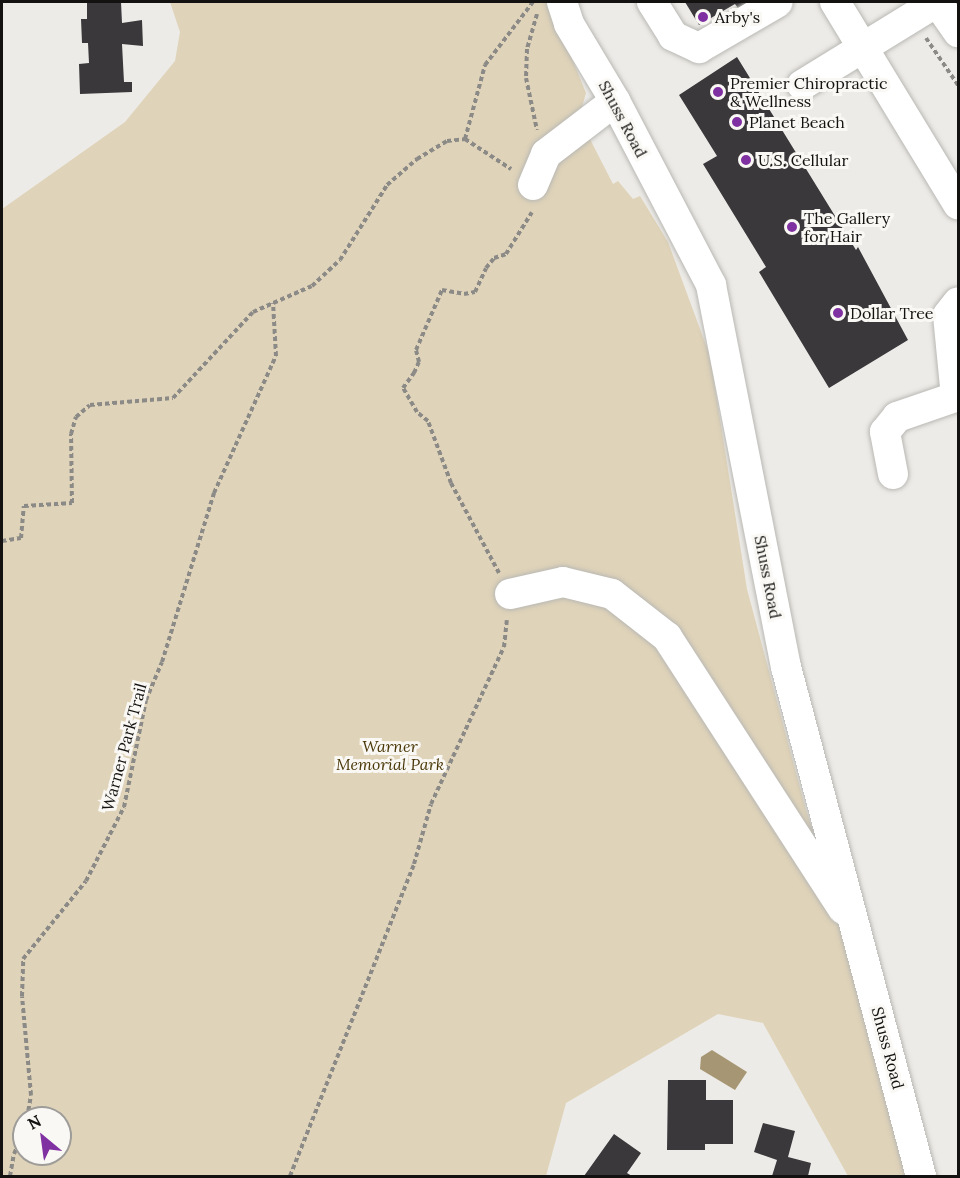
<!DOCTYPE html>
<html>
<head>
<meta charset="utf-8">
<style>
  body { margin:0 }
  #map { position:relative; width:960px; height:1178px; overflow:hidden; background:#edebe7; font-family:Lora,serif }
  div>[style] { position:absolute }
  .green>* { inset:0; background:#dfd3b9 }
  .water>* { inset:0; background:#a69673 }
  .building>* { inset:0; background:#3a383b }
  .path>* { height:4px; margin-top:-2px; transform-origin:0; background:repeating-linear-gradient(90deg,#8b8a87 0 4.5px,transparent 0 7.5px) }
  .roads { filter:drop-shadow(0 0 2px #b9b8b4) drop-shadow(0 0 2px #b9b8b4) }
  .minor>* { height:30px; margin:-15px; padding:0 15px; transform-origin:15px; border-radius:15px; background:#fff }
  .dots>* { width:16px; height:16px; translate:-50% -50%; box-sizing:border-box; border:3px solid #faf8f4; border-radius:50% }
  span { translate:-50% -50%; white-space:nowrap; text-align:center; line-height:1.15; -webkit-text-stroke:6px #faf8f4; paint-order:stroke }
  .poi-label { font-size:16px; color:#131211 }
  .left { translate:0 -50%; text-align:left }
  .street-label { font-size:16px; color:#131211 }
  .park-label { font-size:16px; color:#493708; font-style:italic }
  .frame { position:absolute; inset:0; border:3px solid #131211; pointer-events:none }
  .north { position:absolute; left:12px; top:1106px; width:60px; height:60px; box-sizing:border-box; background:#faf8f4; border:2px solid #9e9c99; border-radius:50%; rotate:331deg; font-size:16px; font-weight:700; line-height:24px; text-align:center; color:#131211 }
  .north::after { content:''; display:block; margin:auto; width:21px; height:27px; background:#8031a1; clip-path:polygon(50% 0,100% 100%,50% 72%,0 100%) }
</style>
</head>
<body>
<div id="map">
  <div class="green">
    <div style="clip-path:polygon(evenodd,170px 2px,549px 2px,586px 93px,582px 107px,576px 112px,613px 184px,618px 181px,633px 199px,640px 196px,668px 242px,710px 356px,747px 589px,806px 810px,853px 951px,909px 1176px,848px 1176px,763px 1023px,718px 1014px,566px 1103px,546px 1176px,2px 1176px,2px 209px,125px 122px,175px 61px,180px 32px,170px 2px,24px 1118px,60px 1118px,60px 1154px,24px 1154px,24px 1118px)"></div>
  </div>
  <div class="water">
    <div style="clip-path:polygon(712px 1050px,747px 1072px,735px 1090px,700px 1069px,701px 1057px)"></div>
  </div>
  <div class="building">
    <div style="clip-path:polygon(87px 2px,121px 2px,122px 23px,142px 20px,143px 46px,122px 44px,124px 82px,132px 82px,132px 92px,80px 94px,79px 64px,89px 63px,88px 43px,82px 43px,81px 19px,87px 19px)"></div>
    <div style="clip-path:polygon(685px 2px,749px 2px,738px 8px,735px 4px,699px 25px)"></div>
    <div style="clip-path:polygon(737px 57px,856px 250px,858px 247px,908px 340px,829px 388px,759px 272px,766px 267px,703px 164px,717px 156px,679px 95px)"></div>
    <div style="clip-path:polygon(668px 1080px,706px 1080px,706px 1100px,733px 1100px,733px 1144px,705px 1144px,705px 1150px,667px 1150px)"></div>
    <div style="clip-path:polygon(763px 1123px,795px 1131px,788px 1157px,811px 1163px,808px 1176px,772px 1176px,777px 1160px,754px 1152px)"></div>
    <div style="clip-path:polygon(614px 1134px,641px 1153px,627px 1173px,632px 1176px,584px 1176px)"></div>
  </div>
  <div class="path">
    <div style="left:537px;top:14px;width:36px;rotate:106deg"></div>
    <div style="left:527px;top:49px;width:29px;rotate:92deg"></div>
    <div style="left:526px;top:78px;width:53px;rotate:78.1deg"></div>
    <div style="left:926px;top:38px;width:57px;rotate:55.8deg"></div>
    <div style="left:465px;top:139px;width:77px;rotate:-74.9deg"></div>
    <div style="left:485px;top:65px;width:79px;rotate:-52.7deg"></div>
    <div style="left:2px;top:541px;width:19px;rotate:-9deg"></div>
    <div style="left:21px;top:538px;width:32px;rotate:-85deg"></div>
    <div style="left:24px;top:506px;width:48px;rotate:-3.6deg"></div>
    <div style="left:72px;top:503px;width:69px;rotate:-90.8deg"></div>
    <div style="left:71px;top:434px;width:18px;rotate:-74deg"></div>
    <div style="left:76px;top:417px;width:18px;rotate:-41deg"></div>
    <div style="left:90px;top:405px;width:83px;rotate:-4.8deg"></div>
    <div style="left:173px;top:398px;width:117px;rotate:-47.1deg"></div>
    <div style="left:253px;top:312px;width:64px;rotate:-23.8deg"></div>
    <div style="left:312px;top:286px;width:38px;rotate:-43deg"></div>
    <div style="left:340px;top:260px;width:89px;rotate:-57.9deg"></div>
    <div style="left:387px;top:185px;width:40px;rotate:-41deg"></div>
    <div style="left:417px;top:159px;width:35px;rotate:-31deg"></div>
    <div style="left:447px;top:141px;width:18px;rotate:-6deg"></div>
    <div style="left:465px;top:139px;width:55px;rotate:33.1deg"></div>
    <div style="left:499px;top:573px;width:102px;rotate:-118.1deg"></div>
    <div style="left:451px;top:483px;width:66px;rotate:-110.4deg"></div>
    <div style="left:428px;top:421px;width:14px;rotate:-141deg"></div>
    <div style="left:417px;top:412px;width:28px;rotate:-120deg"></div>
    <div style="left:403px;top:388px;width:19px;rotate:-54deg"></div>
    <div style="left:414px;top:373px;width:12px;rotate:-66deg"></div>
    <div style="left:419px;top:362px;width:12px;rotate:-104deg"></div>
    <div style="left:416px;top:350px;width:65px;rotate:-66.6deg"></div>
    <div style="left:442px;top:290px;width:22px;rotate:10deg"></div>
    <div style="left:464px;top:294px;width:11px;rotate:-10deg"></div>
    <div style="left:475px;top:292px;width:26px;rotate:-65deg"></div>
    <div style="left:486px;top:268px;width:13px;rotate:-51deg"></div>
    <div style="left:494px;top:258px;width:13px;rotate:-18deg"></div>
    <div style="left:506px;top:254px;width:49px;rotate:-58.2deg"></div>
    <div style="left:27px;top:1118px;width:23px;rotate:-80deg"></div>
    <div style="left:31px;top:1095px;width:99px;rotate:-95.2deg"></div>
    <div style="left:22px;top:996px;width:37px;rotate:-88deg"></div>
    <div style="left:23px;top:959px;width:100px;rotate:-51.1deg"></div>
    <div style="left:86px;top:881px;width:83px;rotate:-62.8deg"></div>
    <div style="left:124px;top:807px;width:109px;rotate:-78.4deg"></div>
    <div style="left:146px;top:700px;width:41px;rotate:-67.2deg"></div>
    <div style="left:162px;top:662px;width:177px;rotate:-72.9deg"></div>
    <div style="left:214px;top:493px;width:150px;rotate:-65.7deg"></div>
    <div style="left:276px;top:356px;width:53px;rotate:-93.2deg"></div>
    <div style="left:10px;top:1176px;width:22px;rotate:-80deg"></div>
    <div style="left:14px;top:1154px;width:26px;rotate:-67deg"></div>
    <div style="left:290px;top:1176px;width:336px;rotate:-68.3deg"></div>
    <div style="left:414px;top:864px;width:62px;rotate:-74.2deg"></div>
    <div style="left:431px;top:804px;width:173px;rotate:-65.1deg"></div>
    <div style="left:504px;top:647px;width:27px;rotate:-84deg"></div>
  </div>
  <div class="roads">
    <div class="minor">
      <div style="left:562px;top:2px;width:23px;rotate:72deg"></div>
      <div style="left:569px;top:24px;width:90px;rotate:59.1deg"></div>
      <div style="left:615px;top:101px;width:208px;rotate:62.4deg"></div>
      <div style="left:711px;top:285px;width:389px;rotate:78.9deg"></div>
      <div style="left:786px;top:667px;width:527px;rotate:75.15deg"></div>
      <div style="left:652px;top:2px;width:40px;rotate:58deg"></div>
      <div style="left:673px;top:36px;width:29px;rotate:25deg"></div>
      <div style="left:699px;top:48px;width:91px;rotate:-30.2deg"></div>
      <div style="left:835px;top:2px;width:237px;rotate:58.7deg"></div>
      <div style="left:937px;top:2px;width:37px;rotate:55deg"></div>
      <div style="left:802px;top:85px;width:158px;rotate:-31.6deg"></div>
      <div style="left:533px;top:185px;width:34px;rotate:-67deg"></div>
      <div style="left:546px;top:154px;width:87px;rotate:-37.5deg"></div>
      <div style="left:956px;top:397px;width:82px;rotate:-95.6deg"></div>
      <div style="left:948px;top:315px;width:16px;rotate:-52deg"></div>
      <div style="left:893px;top:474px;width:43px;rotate:-100.8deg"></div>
      <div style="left:885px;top:432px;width:19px;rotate:-51deg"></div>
      <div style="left:897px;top:417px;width:65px;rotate:-19deg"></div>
      <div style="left:510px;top:594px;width:54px;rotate:-12.8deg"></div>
      <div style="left:563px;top:582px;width:50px;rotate:13.8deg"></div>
      <div style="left:612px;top:594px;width:70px;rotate:38deg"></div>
      <div style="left:667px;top:637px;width:324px;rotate:57.1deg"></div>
    </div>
  </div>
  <div class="dots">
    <div style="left:703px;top:17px;background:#8031a1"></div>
    <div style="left:718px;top:92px;background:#8031a1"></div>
    <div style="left:737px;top:122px;background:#8031a1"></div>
    <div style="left:746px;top:160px;background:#8031a1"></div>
    <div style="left:792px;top:227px;background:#8031a1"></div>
    <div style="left:838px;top:313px;background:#8031a1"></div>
  </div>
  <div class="poi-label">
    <span class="left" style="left:715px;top:17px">Arby's</span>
    <span class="left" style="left:730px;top:92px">Premier Chiropractic<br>&amp; Wellness</span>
    <span class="left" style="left:749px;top:122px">Planet Beach</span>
    <span class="left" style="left:758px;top:160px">U.S. Cellular</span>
    <span class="left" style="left:804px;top:227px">The Gallery<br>for Hair</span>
    <span class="left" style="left:850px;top:313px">Dollar Tree</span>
  </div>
  <div class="street-label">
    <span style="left:623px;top:119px;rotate:62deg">Shuss Road</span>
    <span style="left:768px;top:577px;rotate:79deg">Shuss Road</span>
    <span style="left:124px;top:747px;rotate:-75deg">Warner Park Trail</span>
    <span style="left:888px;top:1048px;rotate:75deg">Shuss Road</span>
  </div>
  <div class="park-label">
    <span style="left:390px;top:755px">Warner<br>Memorial Park</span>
  </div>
  <div class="frame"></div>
  <div class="north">N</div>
</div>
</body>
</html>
